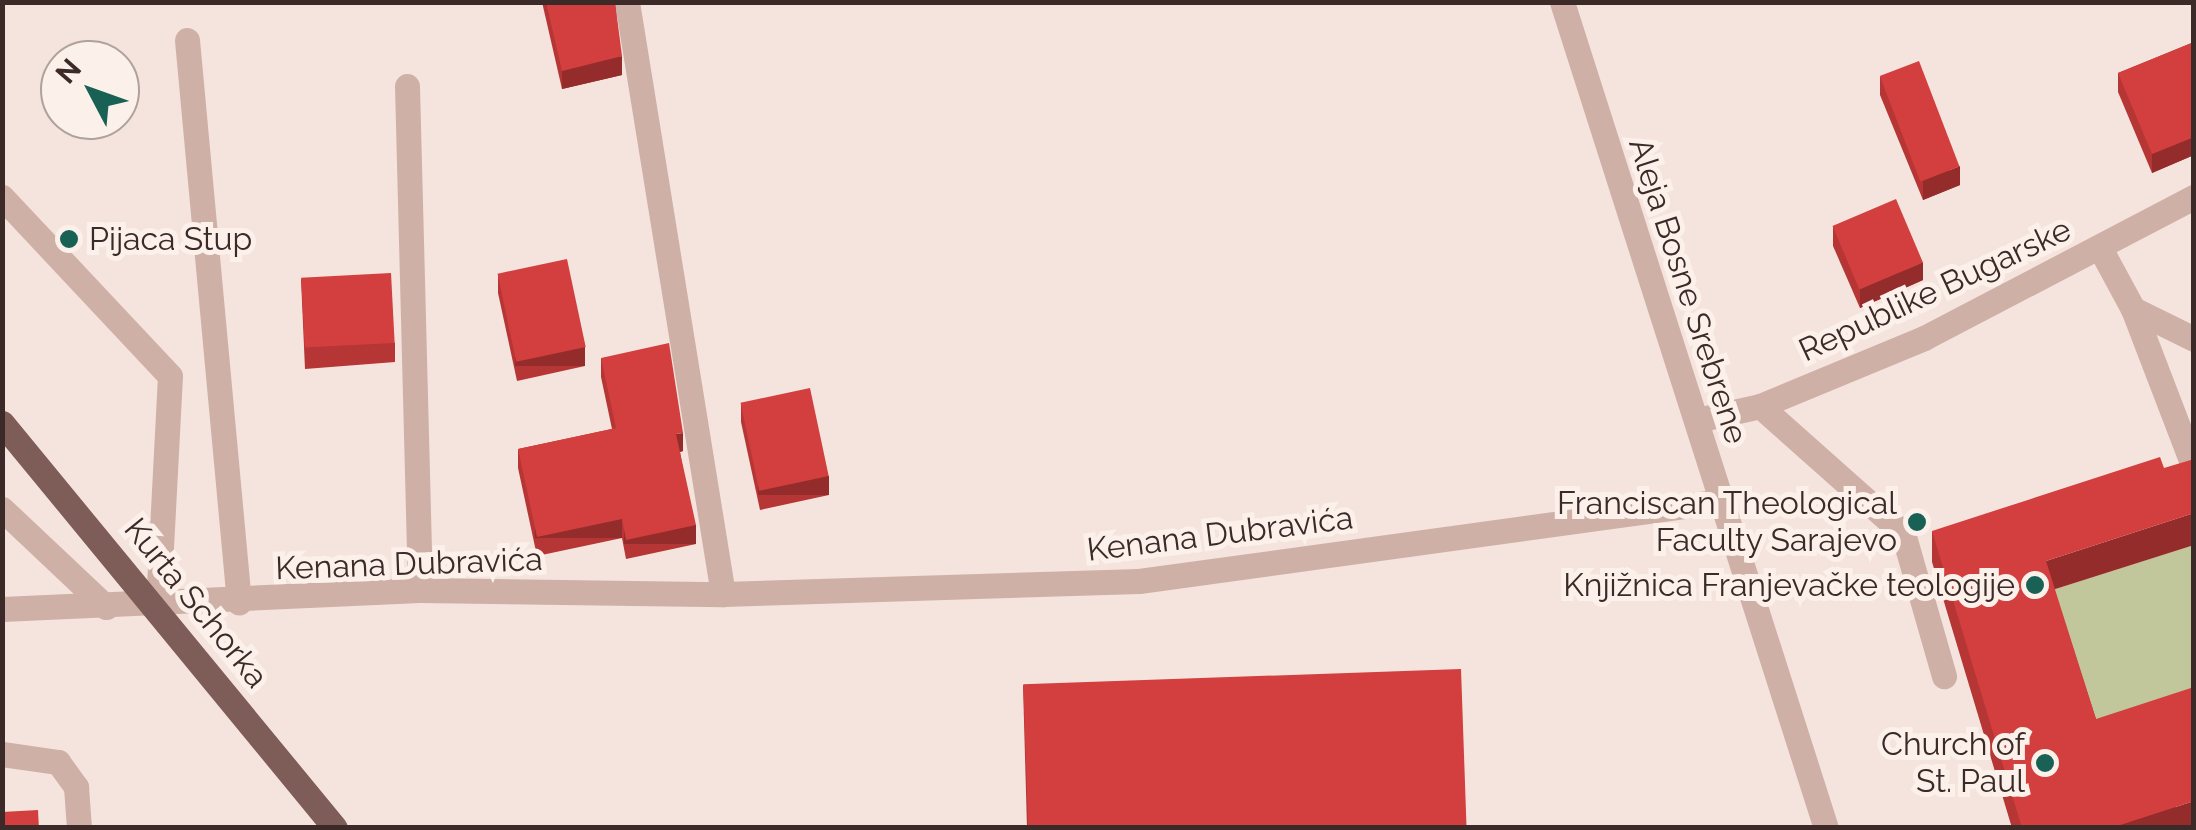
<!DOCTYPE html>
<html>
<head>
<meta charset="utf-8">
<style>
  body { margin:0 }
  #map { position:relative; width:2196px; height:830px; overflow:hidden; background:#f5e4dd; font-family:Raleway,sans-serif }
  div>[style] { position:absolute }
  .green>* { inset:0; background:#c2c69b }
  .minor>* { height:25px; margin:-12.5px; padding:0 12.5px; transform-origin:12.5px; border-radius:12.5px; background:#cfb0a7 }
  .major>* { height:25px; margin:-12.5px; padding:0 12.5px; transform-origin:12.5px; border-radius:12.5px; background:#7e5c58 }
  .wall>* { inset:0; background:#b53635 }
  .shaded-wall>* { inset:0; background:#932c2b; transform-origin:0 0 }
  .building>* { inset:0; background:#d23f3e; transform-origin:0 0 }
  .dots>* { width:28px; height:28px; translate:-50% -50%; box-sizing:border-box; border:5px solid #fcf0ea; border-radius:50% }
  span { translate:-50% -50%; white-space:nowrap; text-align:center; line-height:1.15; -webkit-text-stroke:10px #fcf0ea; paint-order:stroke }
  .poi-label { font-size:32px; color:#3b2a28 }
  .left { translate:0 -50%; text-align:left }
  .right { translate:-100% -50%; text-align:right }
  .street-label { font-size:32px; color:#3b2a28 }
  .frame { position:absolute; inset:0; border:5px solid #3b2a28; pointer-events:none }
  .north { position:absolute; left:40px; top:40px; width:100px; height:100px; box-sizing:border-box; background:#fcf0ea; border:2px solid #afa19c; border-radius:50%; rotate:311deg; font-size:28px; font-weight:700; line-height:40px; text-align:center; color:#3b2a28 }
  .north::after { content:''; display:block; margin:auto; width:35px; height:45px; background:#196155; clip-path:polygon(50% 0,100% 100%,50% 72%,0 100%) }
</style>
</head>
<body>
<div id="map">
  <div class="green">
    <div style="clip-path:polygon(2193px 545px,2193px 697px,2089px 730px,2046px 592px)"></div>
  </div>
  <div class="minor">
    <div style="left:627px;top:2px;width:600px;rotate:80.79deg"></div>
    <div style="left:1562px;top:2px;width:867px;rotate:72.28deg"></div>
    <div style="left:187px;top:40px;width:565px;rotate:84.72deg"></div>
    <div style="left:407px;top:86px;width:504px;rotate:88.52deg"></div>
    <div style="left:2px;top:197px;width:245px;rotate:46.8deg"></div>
    <div style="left:170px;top:376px;width:230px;rotate:93deg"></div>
    <div style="left:2100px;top:248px;width:69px;rotate:61.6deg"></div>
    <div style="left:2133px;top:309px;width:167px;rotate:69deg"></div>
    <div style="left:2133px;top:309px;width:68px;rotate:26.2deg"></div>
    <div style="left:1760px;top:406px;width:191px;rotate:41.6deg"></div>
    <div style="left:1903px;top:533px;width:149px;rotate:74deg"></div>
    <div style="left:1697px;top:420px;width:65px;rotate:-12.5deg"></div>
    <div style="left:1760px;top:406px;width:178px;rotate:-22.5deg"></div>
    <div style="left:1924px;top:338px;width:305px;rotate:-27.6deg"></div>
    <div style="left:2px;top:509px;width:143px;rotate:43.3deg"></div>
    <div style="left:2px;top:609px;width:418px;rotate:-2.6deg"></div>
    <div style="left:420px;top:590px;width:303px;rotate:0.8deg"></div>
    <div style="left:723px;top:594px;width:416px;rotate:-1.8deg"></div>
    <div style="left:1139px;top:581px;width:587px;rotate:-7.83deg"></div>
    <div style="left:2px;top:754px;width:57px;rotate:8.1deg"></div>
    <div style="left:58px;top:762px;width:31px;rotate:54deg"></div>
    <div style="left:76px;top:787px;width:41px;rotate:85.8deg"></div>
  </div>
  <div class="major">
    <div style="left:2px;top:423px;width:524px;rotate:50.57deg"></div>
  </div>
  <div class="wall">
    <div style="clip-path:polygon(542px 2px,615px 2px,622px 75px,562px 89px)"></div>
    <div style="clip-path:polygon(2194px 42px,2194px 155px,2152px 173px,2118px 92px,2118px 73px)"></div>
    <div style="clip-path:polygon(1880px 76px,1960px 185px,1923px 200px,1880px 95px)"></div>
    <div style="clip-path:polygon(1833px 227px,1923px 280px,1860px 308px,1833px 246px)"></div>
    <div style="clip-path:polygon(498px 274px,585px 366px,517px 381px,498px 293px)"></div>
    <div style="clip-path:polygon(301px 279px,395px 343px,395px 362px,305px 369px)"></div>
    <div style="clip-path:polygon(601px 358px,683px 451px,680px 452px,696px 544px,626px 559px,622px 538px,537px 556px,518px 468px,518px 449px,612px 429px,601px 377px)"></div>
    <div style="clip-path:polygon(741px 403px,829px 495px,760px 510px,741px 422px)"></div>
    <div style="clip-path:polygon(1932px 531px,2054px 589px,2096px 719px,2194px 828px,2012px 828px,1932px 562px)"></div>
    <div style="clip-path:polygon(1023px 685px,1467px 828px,1027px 828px)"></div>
  </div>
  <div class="shaded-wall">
    <div style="clip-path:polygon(622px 56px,622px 75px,562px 89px,562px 71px)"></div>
    <div style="clip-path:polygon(2194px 137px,2194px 155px,2152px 173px,2152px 154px)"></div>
    <div style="clip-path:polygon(1960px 166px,1960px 185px,1923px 200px,1923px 181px)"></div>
    <div style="clip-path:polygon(1923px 262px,1923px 280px,1860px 308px,1860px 289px)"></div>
    <div style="left:585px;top:347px;width:19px;height:70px;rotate:90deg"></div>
    <div style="clip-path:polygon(683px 433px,683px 451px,676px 453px,676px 434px)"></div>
    <div style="left:829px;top:476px;width:19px;height:71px;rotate:90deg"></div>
    <div style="clip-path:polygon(2194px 513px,2194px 545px,2046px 592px,2046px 561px)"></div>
    <div style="left:622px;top:519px;width:19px;height:87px;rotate:90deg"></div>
    <div style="left:696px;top:525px;width:19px;height:72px;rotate:90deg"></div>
    <div style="clip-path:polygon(2194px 801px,2194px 828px,2117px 828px,2117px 826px)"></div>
  </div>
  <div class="building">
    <div style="clip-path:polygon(546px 2px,615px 2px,622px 56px,562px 71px)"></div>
    <div style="clip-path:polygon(2194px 42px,2194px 137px,2152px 154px,2118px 73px)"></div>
    <div style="left:1919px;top:61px;width:113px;height:42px;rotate:69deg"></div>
    <div style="left:1896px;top:199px;width:69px;height:69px;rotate:67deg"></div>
    <div style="left:567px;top:259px;width:90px;height:71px;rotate:78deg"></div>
    <div style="left:391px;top:273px;width:70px;height:90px;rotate:87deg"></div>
    <div style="clip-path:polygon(669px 343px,683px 433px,676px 434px,696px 525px,626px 540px,622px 519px,537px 537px,518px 449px,616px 428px,601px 358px)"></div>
    <div style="left:810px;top:388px;width:90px;height:71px;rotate:78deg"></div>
    <div style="clip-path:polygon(2160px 457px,2164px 468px,2194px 459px,2194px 513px,2046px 561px,2096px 719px,2194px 687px,2194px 801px,2117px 826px,2117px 828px,2022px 828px,1932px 531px)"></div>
    <div style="left:1461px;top:669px;width:159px;height:438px;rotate:88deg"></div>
    <div style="left:38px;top:810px;width:18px;height:36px;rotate:87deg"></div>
  </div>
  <div class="dots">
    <div style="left:69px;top:239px;background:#196155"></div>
    <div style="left:1917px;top:522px;background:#196155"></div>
    <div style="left:2035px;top:585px;background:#196155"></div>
    <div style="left:2045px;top:763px;background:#196155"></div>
  </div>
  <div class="poi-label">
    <span class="left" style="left:89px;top:239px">Pijaca Stup</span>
    <span class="right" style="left:1897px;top:522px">Franciscan Theological<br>Faculty Sarajevo</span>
    <span class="right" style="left:2015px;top:585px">Knjižnica Franjevačke teologije</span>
    <span class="right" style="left:2025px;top:763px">Church of<br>St. Paul</span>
  </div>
  <div class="street-label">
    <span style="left:1935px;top:290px;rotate:-25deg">Republike Bugarske</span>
    <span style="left:1688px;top:291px;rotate:72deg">Aleja Bosne Srebrene</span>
    <span style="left:1220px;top:534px;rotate:-7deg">Kenana Dubravića</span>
    <span style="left:409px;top:564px;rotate:-2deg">Kenana Dubravića</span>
    <span style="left:196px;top:603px;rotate:51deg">Kurta Schorka</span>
  </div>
  <div class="frame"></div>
  <div class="north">N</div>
</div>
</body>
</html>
